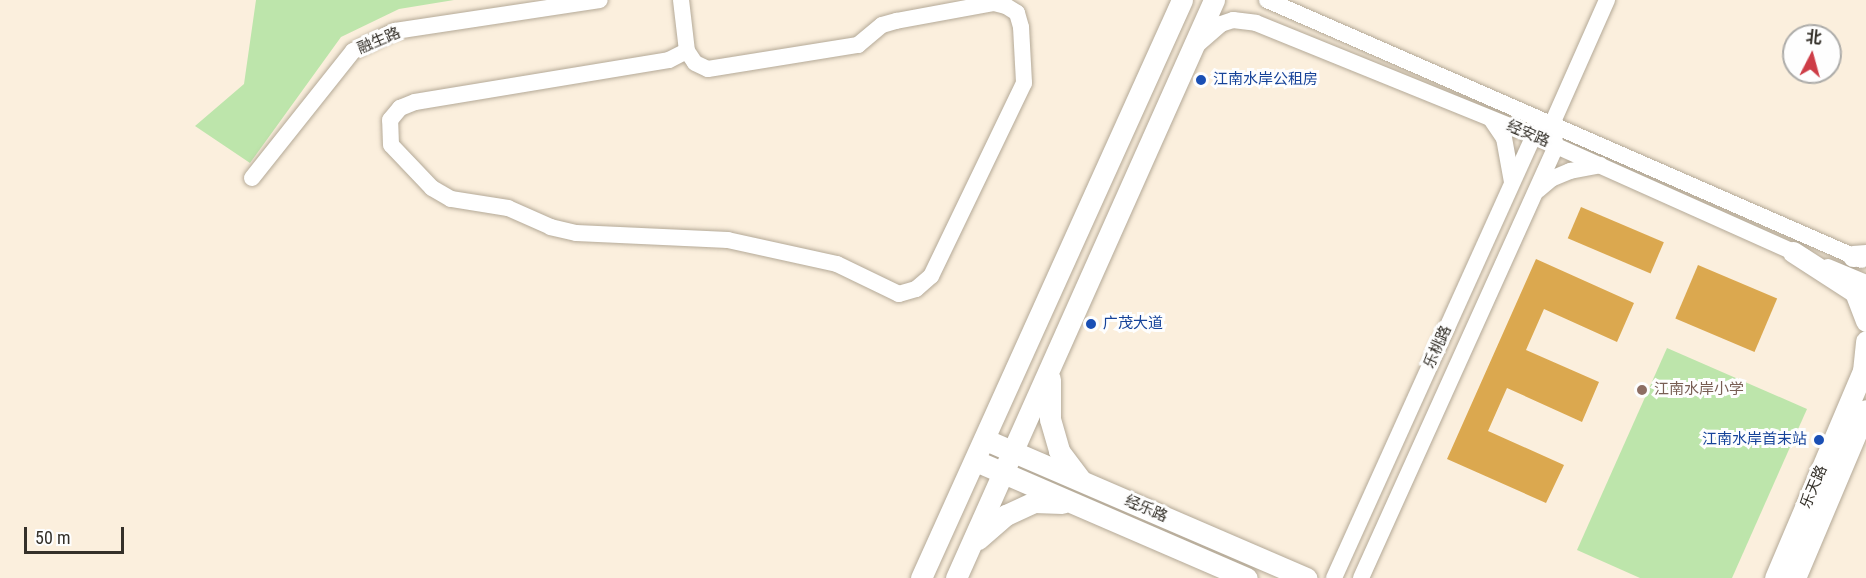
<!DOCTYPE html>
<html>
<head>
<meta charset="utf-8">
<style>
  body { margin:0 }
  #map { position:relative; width:1866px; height:578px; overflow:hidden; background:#fbefdd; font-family:"Roboto Condensed","Noto Sans SC",sans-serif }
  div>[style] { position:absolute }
  .green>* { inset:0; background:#bde5ab }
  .building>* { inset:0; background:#dba84f; transform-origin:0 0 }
  .roads { filter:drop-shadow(0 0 2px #b4a997) drop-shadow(0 0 2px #b4a997) }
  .minor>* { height:16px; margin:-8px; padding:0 8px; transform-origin:8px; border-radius:8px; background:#fff }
  .major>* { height:21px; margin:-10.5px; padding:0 10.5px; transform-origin:10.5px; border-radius:10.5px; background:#fff }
  .dots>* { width:16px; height:16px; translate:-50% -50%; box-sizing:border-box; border:3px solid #fefefe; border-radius:50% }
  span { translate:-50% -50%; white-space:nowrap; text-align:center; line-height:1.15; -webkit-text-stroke:6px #fefefe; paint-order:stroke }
  .street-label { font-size:15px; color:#343029 }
  .transit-label { font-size:15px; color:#164399 }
  .left { translate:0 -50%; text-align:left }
  .right { translate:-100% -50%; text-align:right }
  .education-label { font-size:15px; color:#785e54 }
  .north { position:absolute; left:1782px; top:24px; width:60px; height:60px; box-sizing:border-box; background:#fefefe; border:2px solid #adaca9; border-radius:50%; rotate:6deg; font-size:16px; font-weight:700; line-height:24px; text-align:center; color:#343029 }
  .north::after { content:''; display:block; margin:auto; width:21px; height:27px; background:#cd3d47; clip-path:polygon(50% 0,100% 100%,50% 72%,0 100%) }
  .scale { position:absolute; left:24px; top:527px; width:100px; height:27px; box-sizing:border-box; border:3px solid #343029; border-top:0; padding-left:8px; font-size:18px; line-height:21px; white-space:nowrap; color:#343029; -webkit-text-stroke:4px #fefefe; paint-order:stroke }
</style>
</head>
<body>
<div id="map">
  <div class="green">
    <div style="clip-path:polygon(256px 0,454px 0,399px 9px,341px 37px,250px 163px,195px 126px,244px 84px)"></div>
    <div style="clip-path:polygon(1667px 348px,1807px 409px,1732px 578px,1640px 578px,1577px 550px)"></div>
  </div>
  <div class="building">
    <div style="left:1581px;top:207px;width:90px;height:34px;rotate:23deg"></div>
    <div style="clip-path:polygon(1536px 259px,1634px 303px,1617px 342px,1544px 309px,1526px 350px,1599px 382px,1582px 422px,1507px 388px,1488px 431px,1564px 465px,1546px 503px,1447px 459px)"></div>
    <div style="left:1698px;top:265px;width:86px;height:58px;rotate:23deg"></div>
  </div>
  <div class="roads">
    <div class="minor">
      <div style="left:681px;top:0;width:51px;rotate:83.3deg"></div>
      <div style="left:687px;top:51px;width:14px;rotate:56deg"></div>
      <div style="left:695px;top:63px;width:14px;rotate:25deg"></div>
      <div style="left:708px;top:69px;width:152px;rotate:-9.1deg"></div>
      <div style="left:858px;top:45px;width:31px;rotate:-40deg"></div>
      <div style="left:882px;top:25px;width:15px;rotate:-16deg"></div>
      <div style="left:896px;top:21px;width:100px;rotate:-10.4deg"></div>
      <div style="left:994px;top:3px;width:12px;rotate:14deg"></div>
      <div style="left:1006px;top:6px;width:13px;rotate:32deg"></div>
      <div style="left:1017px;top:13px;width:15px;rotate:74deg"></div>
      <div style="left:1021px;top:27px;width:56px;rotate:86.9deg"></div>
      <div style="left:1024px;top:83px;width:214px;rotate:115.7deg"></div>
      <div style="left:931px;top:276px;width:20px;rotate:139deg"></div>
      <div style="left:916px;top:289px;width:18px;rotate:164deg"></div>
      <div style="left:899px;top:294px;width:69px;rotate:-154.2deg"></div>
      <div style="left:837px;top:264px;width:112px;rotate:-167.6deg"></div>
      <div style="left:728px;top:240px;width:152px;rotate:-177.4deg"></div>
      <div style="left:576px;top:233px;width:26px;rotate:-167deg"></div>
      <div style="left:551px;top:227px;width:47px;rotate:-156.2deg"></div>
      <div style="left:508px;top:208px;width:58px;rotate:-171deg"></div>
      <div style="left:451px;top:199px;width:22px;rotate:-150deg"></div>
      <div style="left:432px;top:188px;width:59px;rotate:-133.6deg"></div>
      <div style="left:391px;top:145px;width:25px;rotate:-92deg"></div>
      <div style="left:390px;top:120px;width:16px;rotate:-50deg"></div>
      <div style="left:400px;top:108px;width:16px;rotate:-22deg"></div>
      <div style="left:415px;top:102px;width:257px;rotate:-9.4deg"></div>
      <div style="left:669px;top:60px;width:20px;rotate:-27deg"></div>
      <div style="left:1267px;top:0;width:649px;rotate:23.6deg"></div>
      <div style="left:1197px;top:45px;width:32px;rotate:-41deg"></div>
      <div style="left:1221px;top:24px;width:13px;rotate:-18deg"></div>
      <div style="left:1233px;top:20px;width:23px;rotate:7deg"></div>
      <div style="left:1256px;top:23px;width:300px;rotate:22.1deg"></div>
      <div style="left:1534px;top:136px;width:296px;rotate:24.1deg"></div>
      <div style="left:1491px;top:119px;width:23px;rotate:56deg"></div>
      <div style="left:1504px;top:138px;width:45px;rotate:79.7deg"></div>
      <div style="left:252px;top:178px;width:162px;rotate:-51.5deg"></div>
      <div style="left:353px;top:51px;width:47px;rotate:-25.5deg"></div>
      <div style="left:395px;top:31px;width:207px;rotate:-8.6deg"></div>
      <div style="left:1538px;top:190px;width:17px;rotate:-40deg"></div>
      <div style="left:1551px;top:179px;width:21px;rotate:-23deg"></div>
      <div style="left:1570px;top:171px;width:31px;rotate:-11deg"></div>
      <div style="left:1828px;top:267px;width:41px;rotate:22.8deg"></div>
      <div style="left:1334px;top:578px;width:485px;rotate:-65.7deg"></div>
      <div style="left:1534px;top:136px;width:22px;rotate:-34deg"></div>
      <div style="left:1552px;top:124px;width:136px;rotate:-66.1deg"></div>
      <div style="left:1361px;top:578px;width:474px;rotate:-65.7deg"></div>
      <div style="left:1556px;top:146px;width:9px;rotate:-103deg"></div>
    </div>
    <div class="major">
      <div style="left:1793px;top:252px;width:74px;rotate:32.8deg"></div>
      <div style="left:1855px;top:292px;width:31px;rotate:69deg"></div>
      <div style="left:1853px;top:256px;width:13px;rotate:-4deg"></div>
      <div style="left:1863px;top:371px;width:30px;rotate:-84deg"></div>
      <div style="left:1050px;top:379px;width:40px;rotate:90deg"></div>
      <div style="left:1050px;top:419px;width:33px;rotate:74deg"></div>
      <div style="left:1059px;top:451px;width:36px;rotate:53deg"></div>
      <div style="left:986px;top:440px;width:349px;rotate:23.3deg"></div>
      <div style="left:976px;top:461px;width:295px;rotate:23.4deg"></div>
      <div style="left:978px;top:539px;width:37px;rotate:-41deg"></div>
      <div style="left:1006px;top:515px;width:31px;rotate:-25deg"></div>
      <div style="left:1034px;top:502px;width:28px;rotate:2deg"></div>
      <div style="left:921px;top:578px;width:634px;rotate:-65.7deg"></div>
      <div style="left:956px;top:578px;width:633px;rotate:-65.95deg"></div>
      <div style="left:1775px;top:578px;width:233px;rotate:-67deg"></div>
      <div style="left:1795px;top:578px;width:182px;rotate:-67.1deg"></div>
    </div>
  </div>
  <div class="dots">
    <div style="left:1201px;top:80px;background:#1a4fb4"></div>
    <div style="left:1091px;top:324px;background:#1a4fb4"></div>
    <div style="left:1642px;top:390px;background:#8d6e63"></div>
    <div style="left:1819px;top:440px;background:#1a4fb4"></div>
  </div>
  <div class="street-label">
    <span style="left:379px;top:41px;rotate:-23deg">融生路</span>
    <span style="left:1528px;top:134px;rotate:23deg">经安路</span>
    <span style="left:1438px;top:347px;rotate:-66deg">乐桃路</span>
    <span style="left:1814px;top:487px;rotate:-67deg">乐天路</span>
    <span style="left:1146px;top:509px;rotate:23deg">经乐路</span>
  </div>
  <div class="transit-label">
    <span class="left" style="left:1213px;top:80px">江南水岸公租房</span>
    <span class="left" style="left:1103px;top:324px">广茂大道</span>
    <span class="right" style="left:1807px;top:440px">江南水岸首末站</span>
  </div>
  <div class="education-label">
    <span class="left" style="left:1654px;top:390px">江南水岸小学</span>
  </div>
  <div class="north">北</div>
  <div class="scale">50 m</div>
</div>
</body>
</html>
